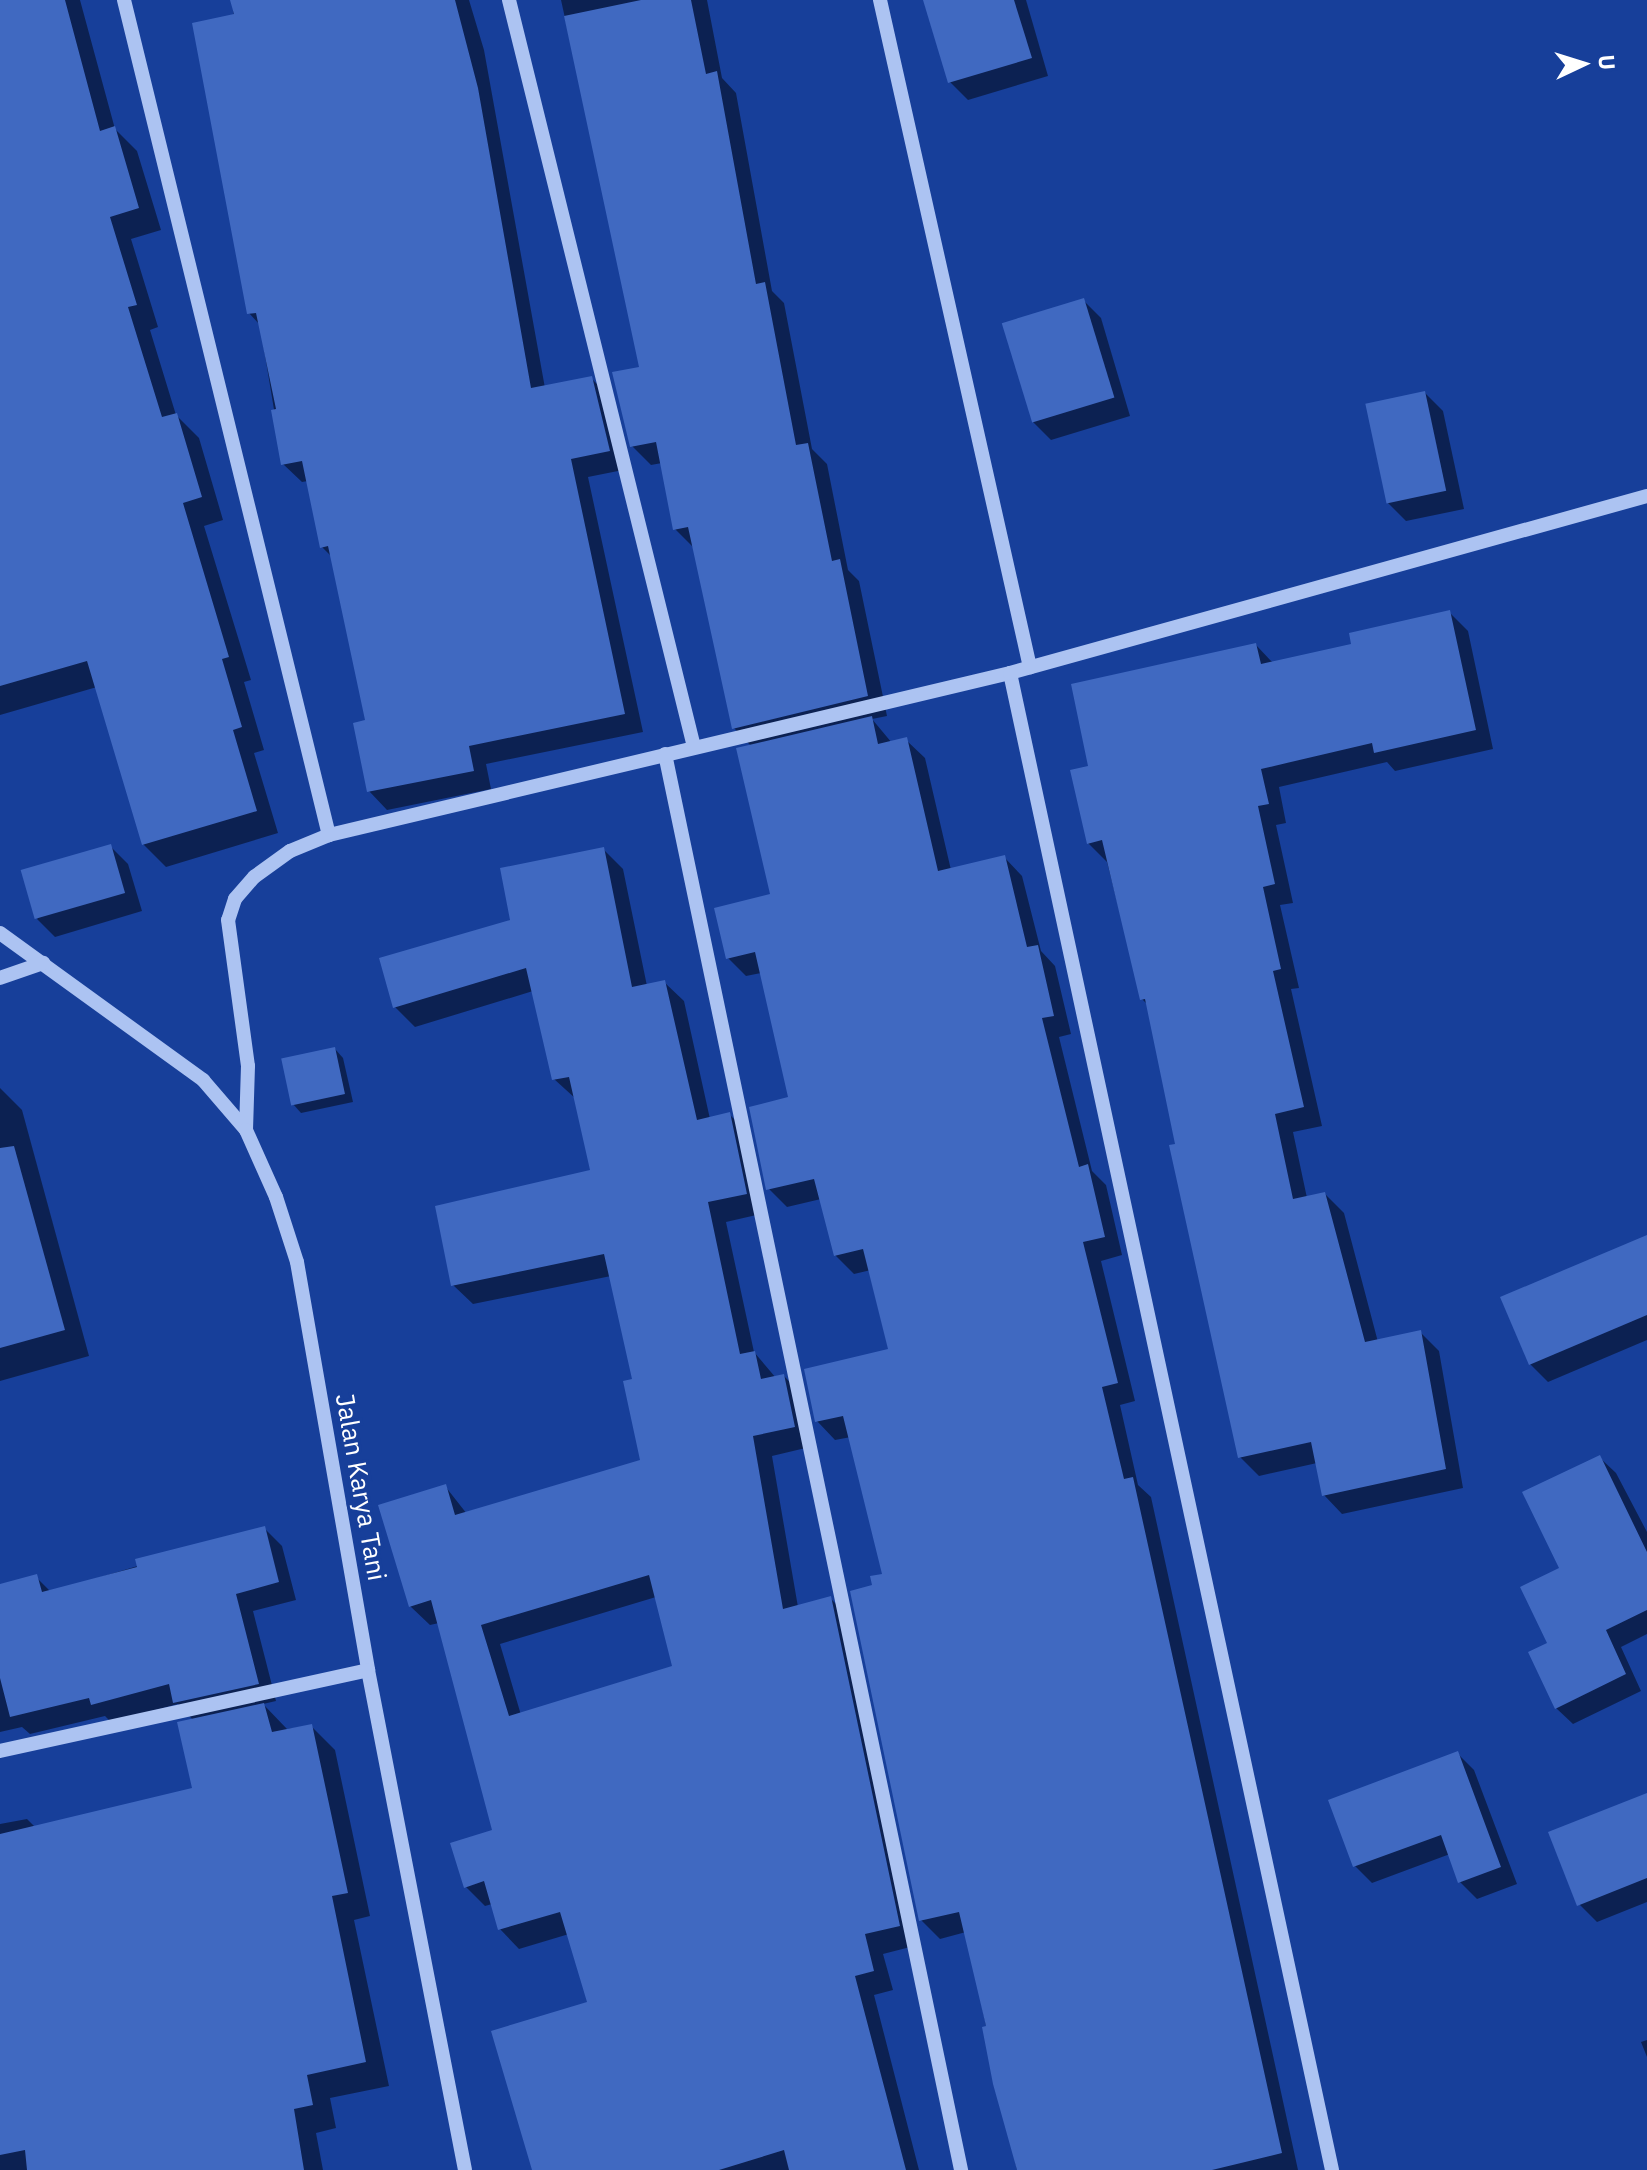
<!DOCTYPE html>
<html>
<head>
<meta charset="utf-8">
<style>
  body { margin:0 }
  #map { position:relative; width:1647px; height:2170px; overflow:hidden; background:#173f9a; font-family:"IBM Plex Sans",sans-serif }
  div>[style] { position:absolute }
  .shadow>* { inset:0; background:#0007 }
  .building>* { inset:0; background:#4069c1; transform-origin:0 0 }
  .minor>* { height:14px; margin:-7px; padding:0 7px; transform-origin:7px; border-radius:7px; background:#acc3f2 }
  span { translate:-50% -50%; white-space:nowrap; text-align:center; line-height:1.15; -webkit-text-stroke:6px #173f9a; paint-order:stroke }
  .street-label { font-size:26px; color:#fff }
  .north { position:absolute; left:1543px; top:24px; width:80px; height:80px; -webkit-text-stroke:6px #173f9a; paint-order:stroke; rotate:86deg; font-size:22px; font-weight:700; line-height:32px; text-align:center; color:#fff }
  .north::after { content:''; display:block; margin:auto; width:28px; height:36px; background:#fff; clip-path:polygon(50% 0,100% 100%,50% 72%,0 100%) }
</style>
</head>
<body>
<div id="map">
  <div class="shadow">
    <div style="clip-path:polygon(0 0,80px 0,115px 129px,137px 151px,161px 230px,131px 239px,158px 327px,150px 330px,176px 415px,199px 438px,223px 520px,204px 526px,251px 680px,244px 682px,264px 750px,254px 753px,278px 833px,166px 867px,143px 844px,97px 687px,0 715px)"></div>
    <div style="clip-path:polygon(233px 0,469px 0,484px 50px,545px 388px,591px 378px,610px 397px,628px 469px,588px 477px,643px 732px,486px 764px,491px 789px,387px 810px,369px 791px,368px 722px,332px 557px,322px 547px,308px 481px,302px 482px,283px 464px,260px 325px,249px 313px)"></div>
    <div style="clip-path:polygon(561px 0,707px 0,722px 78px,736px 93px,772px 291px,784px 303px,812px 449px,827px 464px,848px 570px,859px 581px,887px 716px,872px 719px,892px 743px,906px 740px,925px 758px,951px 870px,1004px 857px,1022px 876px,1041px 951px,1055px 966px,1071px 1034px,1059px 1037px,1092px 1171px,1106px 1185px,1122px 1255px,1101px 1261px,1135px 1401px,1120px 1405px,1138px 1485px,1151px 1497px,1298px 2170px,1017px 2170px,966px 1932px,940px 1939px,921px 1920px,875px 1587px,884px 1575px,851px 1437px,835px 1440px,817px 1421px,891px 1350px,871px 1270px,854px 1274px,835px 1255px,821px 1199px,787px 1207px,768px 1188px,790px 1099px,761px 973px,746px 976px,728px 958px,773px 895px,752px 747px,734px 728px,694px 548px,675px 529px,662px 463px,651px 465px,632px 446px,642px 368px)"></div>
    <div style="clip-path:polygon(925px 0,1026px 0,1048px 76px,968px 100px,950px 82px)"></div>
    <div style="clip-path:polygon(1083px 300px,1101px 318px,1130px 416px,1051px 440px,1033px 422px)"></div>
    <div style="clip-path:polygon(1425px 393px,1443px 411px,1464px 509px,1406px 521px,1388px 503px)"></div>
    <div style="clip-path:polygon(1450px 613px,1468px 631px,1493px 749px,1395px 771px,1387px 762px,1279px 787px,1286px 823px,1276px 825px,1293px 903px,1280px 905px,1299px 988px,1291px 989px,1322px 1126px,1293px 1132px,1307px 1198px,1325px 1194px,1344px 1213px,1378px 1342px,1420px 1332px,1439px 1351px,1463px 1488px,1342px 1514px,1324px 1495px,1317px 1463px,1259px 1476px,1240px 1457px,1148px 1005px,1142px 999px,1107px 862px,1088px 843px,1091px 768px,1256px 645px,1273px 663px,1354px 646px)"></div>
    <div style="clip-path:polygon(110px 846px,128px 864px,142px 911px,55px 937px,37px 919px)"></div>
    <div style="clip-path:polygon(evenodd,603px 849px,623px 869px,647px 986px,664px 982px,684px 1001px,710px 1119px,729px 1114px,749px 1134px,765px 1213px,726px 1222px,754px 1352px,776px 1378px,784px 1376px,803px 1396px,814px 1446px,772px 1456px,798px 1607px,830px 1598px,850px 1618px,918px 1945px,883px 1954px,893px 1990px,874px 1995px,919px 2170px,535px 2170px,590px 2003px,569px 1934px,519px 1949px,500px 1929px,492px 1904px,485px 1906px,465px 1886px,495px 1832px,439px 1623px,430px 1625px,410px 1606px,445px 1486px,467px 1514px,642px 1461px,634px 1381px,611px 1276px,473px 1304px,453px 1285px,592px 1171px,576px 1099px,554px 1079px,533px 991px,415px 1027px,395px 1007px,603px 849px,656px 1597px,674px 1668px,521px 1715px,500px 1644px,656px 1597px)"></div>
    <div style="clip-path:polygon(335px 1049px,343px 1058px,353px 1102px,301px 1113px,293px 1104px)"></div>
    <div style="clip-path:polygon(0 1088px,22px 1110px,89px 1356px,0 1381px)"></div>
    <div style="clip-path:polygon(1647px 1237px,1647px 1340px,1548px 1382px,1530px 1364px)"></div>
    <div style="clip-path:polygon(1599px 1457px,1616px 1473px,1647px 1532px,1647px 1634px,1621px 1647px,1641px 1691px,1573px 1724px,1556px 1708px,1562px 1569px)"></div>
    <div style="clip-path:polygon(264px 1528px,282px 1546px,296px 1600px,253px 1611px,276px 1701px,263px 1704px,287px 1729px,311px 1726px,335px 1750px,370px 1916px,354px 1920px,389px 2086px,330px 2098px,336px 2128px,316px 2133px,323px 2170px,0 2170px,0 1824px,27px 1819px,35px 1827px,194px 1789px,194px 1721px,178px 1704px,111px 1722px,105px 1716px,30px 1734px,22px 1727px,0 1732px,0 1587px,36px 1577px,51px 1592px)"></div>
    <div style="clip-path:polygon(1457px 1753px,1474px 1770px,1517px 1884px,1477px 1899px,1460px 1882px,1450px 1854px,1372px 1883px,1355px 1866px,1330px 1801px)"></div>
    <div style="clip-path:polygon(1647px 1796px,1647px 1902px,1597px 1922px,1579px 1904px)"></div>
    <div style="clip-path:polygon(1647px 2040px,1647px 2057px,1641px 2042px)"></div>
  </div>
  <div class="building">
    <div style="clip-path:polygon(0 0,65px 0,100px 131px,115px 126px,139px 208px,110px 217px,137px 305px,128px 307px,162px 417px,177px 413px,202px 497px,183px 503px,229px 657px,222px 659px,242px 727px,233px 730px,257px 811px,142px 845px,87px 661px,0 686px)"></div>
    <div style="clip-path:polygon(230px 0,455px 0,478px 88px,531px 388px,592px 376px,610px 451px,571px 459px,625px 714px,469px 746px,474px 771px,367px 792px,353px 723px,365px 720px,328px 546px,320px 548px,302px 461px,281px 465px,271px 410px,276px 409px,256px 313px,247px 314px,192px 23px,234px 14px)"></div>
    <div style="clip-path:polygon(641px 0,691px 0,706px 74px,717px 71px,756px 284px,765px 282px,796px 445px,808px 443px,832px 561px,840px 559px,868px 696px,732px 729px,688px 527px,673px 530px,656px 442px,630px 447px,612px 372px,639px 367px,564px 16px)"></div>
    <div style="clip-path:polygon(923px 0,1014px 0,1032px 58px,948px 83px)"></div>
    <div style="left:1084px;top:298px;width:104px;height:86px;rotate:73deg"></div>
    <div style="left:1425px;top:391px;width:102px;height:61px;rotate:78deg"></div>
    <div style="clip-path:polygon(1450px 610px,1476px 730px,1374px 753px,1372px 743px,1261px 769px,1269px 804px,1258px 806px,1275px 884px,1263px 887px,1281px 969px,1273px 971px,1304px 1107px,1275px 1114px,1293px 1199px,1325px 1192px,1365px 1342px,1421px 1330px,1446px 1469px,1322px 1496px,1311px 1442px,1238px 1458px,1169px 1145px,1175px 1144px,1145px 999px,1140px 1000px,1102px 840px,1087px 844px,1070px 770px,1088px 766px,1071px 684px,1256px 643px,1261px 664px,1351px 644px,1349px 633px)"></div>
    <div style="clip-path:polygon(872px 716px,878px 744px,907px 737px,938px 871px,1005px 855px,1027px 947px,1038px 945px,1054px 1016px,1042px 1018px,1079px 1167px,1088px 1164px,1105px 1237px,1083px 1242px,1118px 1383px,1102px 1387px,1124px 1479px,1133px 1477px,1282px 2153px,1212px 2170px,1017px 2170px,993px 2084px,982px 2027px,986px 2026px,959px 1912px,919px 1921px,850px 1591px,872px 1585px,870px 1576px,882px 1574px,843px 1416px,815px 1422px,804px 1369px,888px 1349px,863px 1249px,834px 1256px,814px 1179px,766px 1190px,749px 1107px,788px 1097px,755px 952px,726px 959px,714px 908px,770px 894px,736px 748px)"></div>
    <div style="left:111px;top:844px;width:51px;height:94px;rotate:74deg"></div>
    <div style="clip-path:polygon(evenodd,604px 847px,632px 987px,665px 980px,697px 1120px,730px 1112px,747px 1194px,708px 1202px,740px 1354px,755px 1351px,761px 1379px,784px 1374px,795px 1427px,753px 1436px,783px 1609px,831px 1596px,900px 1926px,865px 1934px,874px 1971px,855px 1976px,906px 2170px,789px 2170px,784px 2150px,719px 2170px,532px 2170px,491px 2031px,587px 2002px,560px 1912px,498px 1930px,484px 1881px,464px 1888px,450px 1843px,492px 1830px,431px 1600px,409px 1607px,378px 1505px,446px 1484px,455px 1515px,640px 1460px,623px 1381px,632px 1379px,604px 1254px,451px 1286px,435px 1206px,590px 1170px,569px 1077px,552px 1080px,526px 968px,393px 1008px,379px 958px,510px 920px,500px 868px,604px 847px,649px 1575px,672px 1666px,509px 1716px,481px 1625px,649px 1575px)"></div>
    <div style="left:335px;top:1047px;width:48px;height:55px;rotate:78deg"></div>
    <div style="clip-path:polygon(14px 1146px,65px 1330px,0 1348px,0 1148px)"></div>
    <div style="clip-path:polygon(1647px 1235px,1647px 1315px,1529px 1365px,1500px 1297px)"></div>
    <div style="clip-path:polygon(1600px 1455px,1647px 1552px,1647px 1610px,1606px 1630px,1626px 1674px,1555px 1709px,1528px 1652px,1547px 1643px,1520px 1587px,1559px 1568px,1522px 1492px)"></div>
    <div style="clip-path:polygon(265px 1526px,279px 1582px,236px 1594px,259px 1684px,173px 1703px,169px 1684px,91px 1705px,89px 1698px,10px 1717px,0 1678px,0 1584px,37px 1574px,42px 1592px,137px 1567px,135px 1559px)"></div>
    <div style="clip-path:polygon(264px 1703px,272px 1732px,312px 1724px,348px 1893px,332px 1896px,366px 2062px,307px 2075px,313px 2105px,294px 2109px,304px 2170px,27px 2170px,25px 2150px,0 2155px,0 1834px,192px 1788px,177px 1722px)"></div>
    <div style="clip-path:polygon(1458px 1751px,1501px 1867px,1458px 1883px,1441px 1835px,1353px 1867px,1328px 1800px)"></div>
    <div style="clip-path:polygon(1647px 1793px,1647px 1878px,1577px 1906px,1548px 1832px)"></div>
  </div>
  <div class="minor">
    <div style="left:124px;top:0;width:860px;rotate:76.21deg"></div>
    <div style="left:329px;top:835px;width:42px;rotate:157.7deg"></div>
    <div style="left:290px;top:851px;width:44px;rotate:144.2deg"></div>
    <div style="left:254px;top:877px;width:29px;rotate:131deg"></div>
    <div style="left:235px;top:899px;width:22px;rotate:108deg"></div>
    <div style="left:228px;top:920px;width:147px;rotate:82.2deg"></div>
    <div style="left:248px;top:1066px;width:64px;rotate:91.8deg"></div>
    <div style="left:509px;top:0;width:770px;rotate:76.09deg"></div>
    <div style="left:880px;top:0;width:684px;rotate:77.33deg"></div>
    <div style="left:1010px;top:673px;width:1531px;rotate:77.86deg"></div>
    <div style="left:665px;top:754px;width:1447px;rotate:78.19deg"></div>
    <div style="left:329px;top:835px;width:700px;rotate:-13.38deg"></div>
    <div style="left:1010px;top:673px;width:661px;rotate:-15.53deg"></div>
    <div style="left:0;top:933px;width:251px;rotate:35.9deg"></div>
    <div style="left:203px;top:1080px;width:66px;rotate:49.3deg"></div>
    <div style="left:246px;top:1130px;width:73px;rotate:65.9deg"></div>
    <div style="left:276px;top:1197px;width:68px;rotate:72.1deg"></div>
    <div style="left:297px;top:1262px;width:414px;rotate:80.1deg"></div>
    <div style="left:368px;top:1670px;width:509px;rotate:79.02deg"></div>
    <div style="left:0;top:978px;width:46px;rotate:-19.2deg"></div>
    <div style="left:0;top:1751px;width:377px;rotate:-12.4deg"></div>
  </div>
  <div class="street-label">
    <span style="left:361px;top:1487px;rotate:80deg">Jalan Karya Tani</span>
  </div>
  <div class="north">U</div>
</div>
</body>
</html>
